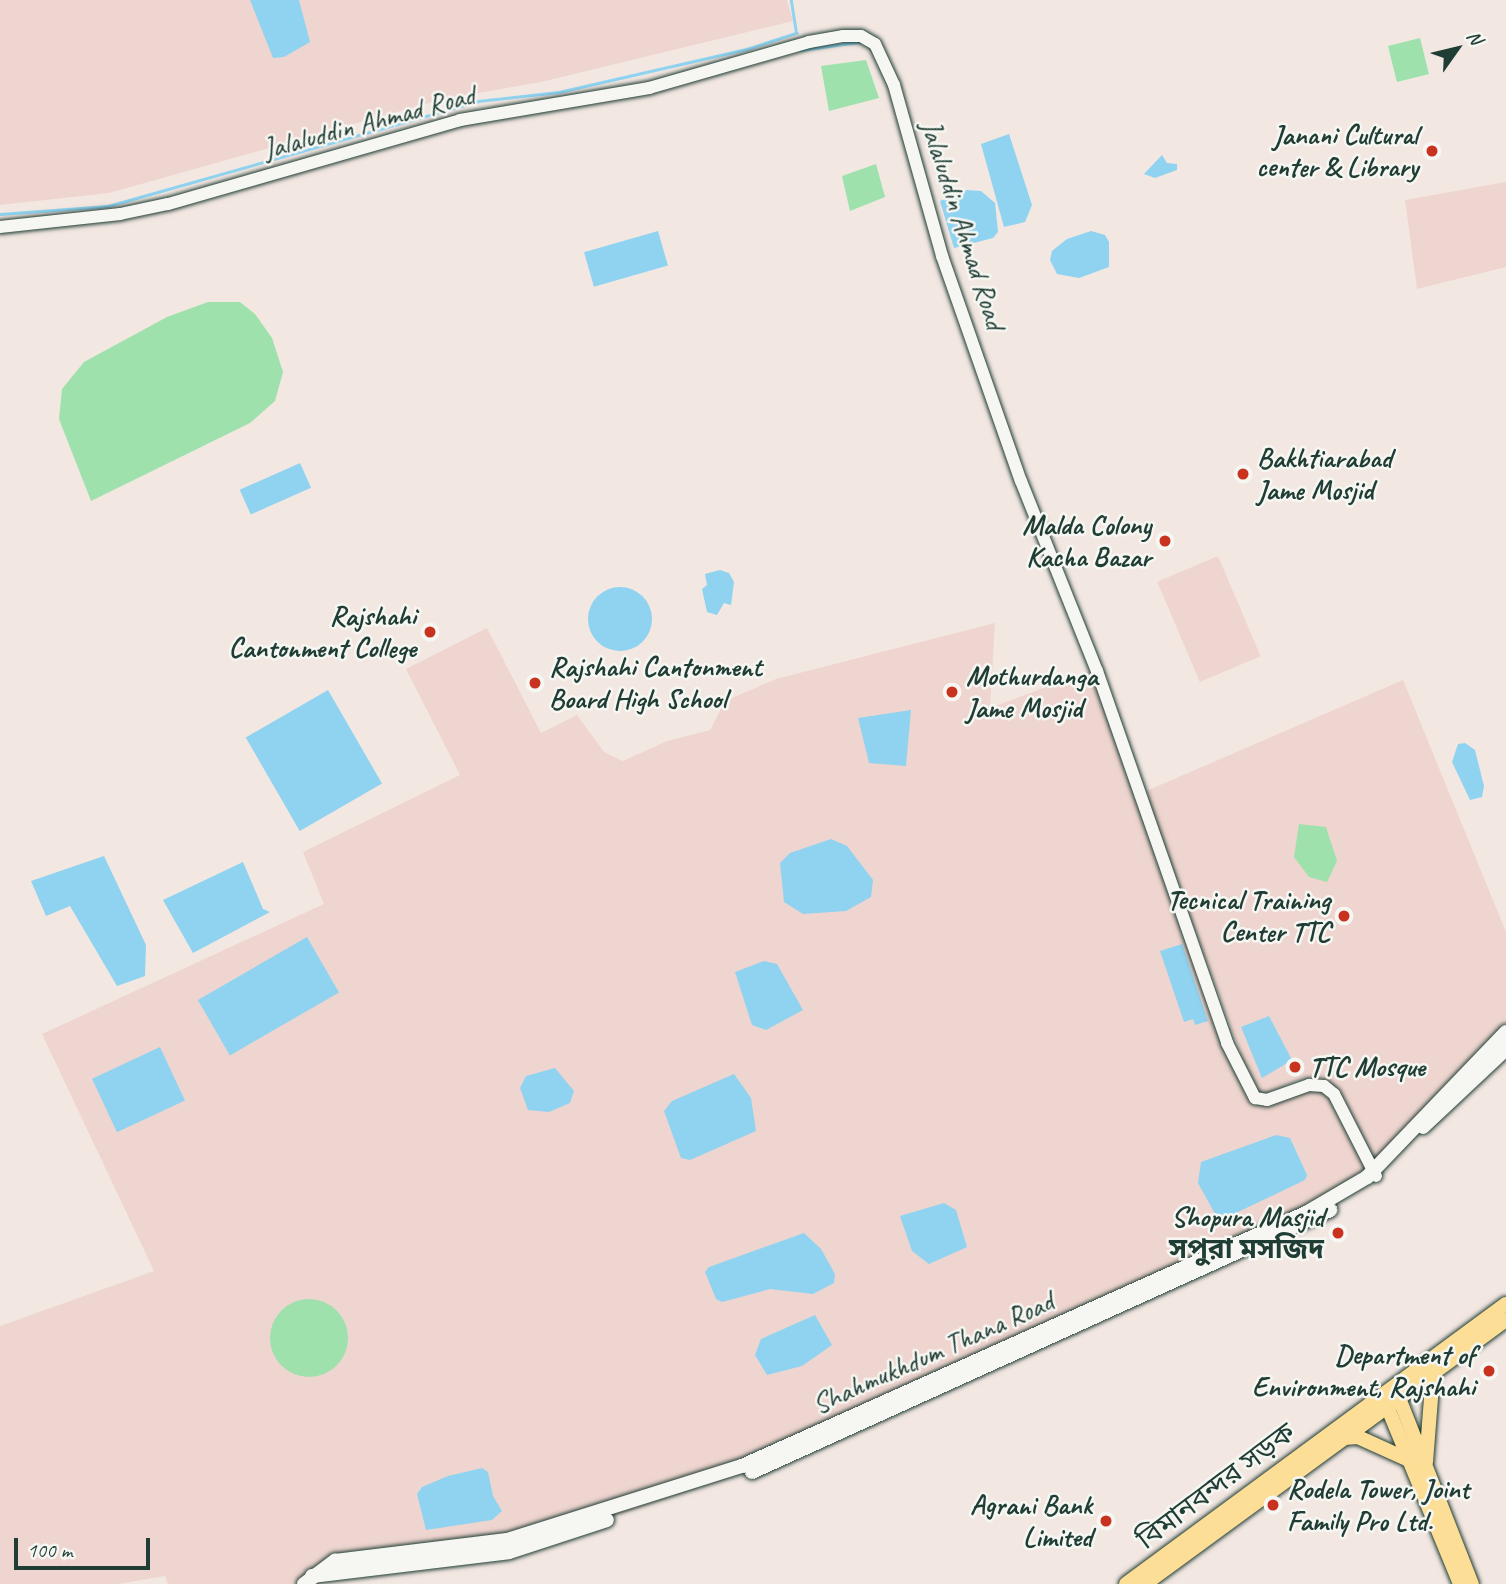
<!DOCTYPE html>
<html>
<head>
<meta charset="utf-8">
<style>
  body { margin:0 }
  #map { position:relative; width:1506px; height:1584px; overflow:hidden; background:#f3e7e2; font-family:Caveat,"Noto Sans Bengali",sans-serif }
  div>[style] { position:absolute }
  .built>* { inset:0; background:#efd5cf; transform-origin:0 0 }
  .green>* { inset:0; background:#9ee1ac; transform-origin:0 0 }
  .round { border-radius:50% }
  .water>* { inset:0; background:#8fd3f1; transform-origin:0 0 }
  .stream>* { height:2.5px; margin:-1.25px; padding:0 1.25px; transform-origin:1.25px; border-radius:1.25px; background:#8fd3f1 }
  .roads { filter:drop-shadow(0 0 2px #1f3d34) drop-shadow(0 0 2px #1f3d34) }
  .tertiary>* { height:12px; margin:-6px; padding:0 6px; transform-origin:6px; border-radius:6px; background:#f6f6f2 }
  .secondary>* { height:14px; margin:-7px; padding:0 7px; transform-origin:7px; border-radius:7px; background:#f6f6f2 }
  .primary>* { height:14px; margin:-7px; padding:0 7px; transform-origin:7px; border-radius:7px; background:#fcde96 }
  .dots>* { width:19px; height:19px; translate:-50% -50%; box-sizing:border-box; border:4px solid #f6f6f2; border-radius:50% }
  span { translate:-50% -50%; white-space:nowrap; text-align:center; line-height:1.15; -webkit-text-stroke:5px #f6f6f2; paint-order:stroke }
  .street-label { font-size:28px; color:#1f3d34 }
  .poi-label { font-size:28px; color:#1f3d34; font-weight:700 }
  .right { translate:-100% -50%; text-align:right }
  .left { translate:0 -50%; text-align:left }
  .north { position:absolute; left:1422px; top:14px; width:70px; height:70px; -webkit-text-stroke:5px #f6f6f2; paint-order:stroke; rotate:56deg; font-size:19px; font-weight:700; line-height:28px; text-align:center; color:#1f3d34 }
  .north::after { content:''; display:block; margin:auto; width:24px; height:32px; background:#1f3d34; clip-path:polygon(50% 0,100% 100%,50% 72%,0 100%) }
  .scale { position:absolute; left:14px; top:1538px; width:136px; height:32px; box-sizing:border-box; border:4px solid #1f3d34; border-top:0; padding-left:9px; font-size:21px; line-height:24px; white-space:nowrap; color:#1f3d34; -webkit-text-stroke:5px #f6f6f2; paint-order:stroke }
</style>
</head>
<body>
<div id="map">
  <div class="built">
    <div style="clip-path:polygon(0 0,787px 0,793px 21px,541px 82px,443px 99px,109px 193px,0 205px)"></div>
    <div style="clip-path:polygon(1506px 182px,1506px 267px,1417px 289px,1405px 200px)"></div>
    <div style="left:1218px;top:556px;width:109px;height:66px;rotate:67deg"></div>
    <div style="clip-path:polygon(995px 623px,990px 708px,1097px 668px,1227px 1043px,1255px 1098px,1323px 1081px,1298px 1080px,1267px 1093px,1259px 1093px,1252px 1084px,1144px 792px,1403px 680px,1506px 932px,1506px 1037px,1378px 1175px,747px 1472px,532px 1544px,309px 1584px,168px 1584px,165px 1576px,118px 1584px,0 1584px,0 1326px,154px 1271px,42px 1034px,324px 904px,303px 852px,460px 775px,406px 669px,487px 628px,541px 733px,577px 715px,604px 752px,623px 761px,667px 741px,710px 730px,725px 701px,776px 679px)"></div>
  </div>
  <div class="green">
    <div style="left:1420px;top:38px;width:37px;height:33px;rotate:76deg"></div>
    <div style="clip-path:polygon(866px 60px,879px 98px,829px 111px,821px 66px)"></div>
    <div style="clip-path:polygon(876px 164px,885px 197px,850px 211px,842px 176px)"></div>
    <div style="clip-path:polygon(208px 302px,240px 302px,255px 314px,272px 338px,283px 372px,275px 401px,250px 423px,91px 501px,59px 419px,62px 389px,84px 362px,167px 317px)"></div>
    <div style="clip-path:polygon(1299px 824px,1326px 827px,1337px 861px,1327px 882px,1309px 877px,1294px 857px)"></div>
    <div class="round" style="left:270px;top:1299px;width:78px;height:78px"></div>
  </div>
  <div class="water">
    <div style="clip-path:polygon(250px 0,299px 0,310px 42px,284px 57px,273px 58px)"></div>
    <div style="clip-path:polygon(1009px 134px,1032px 205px,1025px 222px,1004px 227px,981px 144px)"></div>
    <div style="clip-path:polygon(1162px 155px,1167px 163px,1177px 164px,1177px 170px,1155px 178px,1144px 174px)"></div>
    <div style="clip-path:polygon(967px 190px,981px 191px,995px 203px,998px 232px,993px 238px,954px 248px,940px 201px)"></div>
    <div style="left:658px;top:231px;width:36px;height:77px;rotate:74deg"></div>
    <div style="clip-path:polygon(1091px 231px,1105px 235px,1109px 242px,1109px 267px,1079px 278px,1057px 274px,1050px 260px,1052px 251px,1067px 239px)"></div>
    <div style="left:300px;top:463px;width:27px;height:66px;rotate:66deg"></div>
    <div style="clip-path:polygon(720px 570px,729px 573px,734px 582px,731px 605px,724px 603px,717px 615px,707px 612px,702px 589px,707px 585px,705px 574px)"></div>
    <div class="round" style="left:588px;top:587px;width:64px;height:64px"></div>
    <div style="left:328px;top:690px;width:108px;height:95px;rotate:60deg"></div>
    <div style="clip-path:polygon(911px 710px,906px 766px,869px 763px,858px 718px)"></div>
    <div style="clip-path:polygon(1465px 743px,1475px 750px,1484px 786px,1482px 797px,1470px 800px,1452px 762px,1458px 744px)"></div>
    <div style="clip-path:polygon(831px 839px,847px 846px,873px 880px,871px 897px,846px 911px,803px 914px,784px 902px,780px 863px,790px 853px)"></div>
    <div style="clip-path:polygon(104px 856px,146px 945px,145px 976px,117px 986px,70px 906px,46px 916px,31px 881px)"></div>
    <div style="clip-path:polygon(243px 862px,263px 909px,270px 912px,193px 953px,163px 900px)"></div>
    <div style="left:307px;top:937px;width:64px;height:126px;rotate:60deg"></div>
    <div style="clip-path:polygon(1182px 944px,1208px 1021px,1195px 1025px,1193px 1019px,1184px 1022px,1160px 951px)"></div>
    <div style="clip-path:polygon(764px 961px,777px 964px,803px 1010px,766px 1030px,752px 1025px,735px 972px)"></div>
    <div style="clip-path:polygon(1269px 1016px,1292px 1060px,1262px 1078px,1241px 1027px)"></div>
    <div style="left:160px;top:1047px;width:59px;height:75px;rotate:65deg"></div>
    <div style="clip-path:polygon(555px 1068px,574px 1091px,570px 1103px,549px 1112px,528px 1110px,520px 1088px,526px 1076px)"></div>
    <div style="clip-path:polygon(734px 1074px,751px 1098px,756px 1131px,690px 1160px,681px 1158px,664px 1111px,672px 1101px)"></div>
    <div style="clip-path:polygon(1276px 1135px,1290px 1138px,1307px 1175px,1305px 1180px,1219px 1221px,1198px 1183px,1201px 1162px)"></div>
    <div style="clip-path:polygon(944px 1203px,956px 1210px,967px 1247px,929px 1264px,912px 1251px,900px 1216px)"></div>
    <div style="clip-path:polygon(804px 1233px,821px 1249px,835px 1274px,834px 1283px,813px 1294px,770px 1289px,722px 1302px,716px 1299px,705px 1272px,709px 1267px)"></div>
    <div style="clip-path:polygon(815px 1315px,832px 1345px,802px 1366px,767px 1375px,755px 1355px,761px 1339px)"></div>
    <div style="clip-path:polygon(482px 1468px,488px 1472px,493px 1496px,502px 1511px,492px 1520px,426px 1530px,417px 1494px,422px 1487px,448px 1476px)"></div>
  </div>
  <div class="stream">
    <div style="left:801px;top:50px;width:59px;rotate:-7.9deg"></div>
    <div style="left:0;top:214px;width:108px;rotate:-4.2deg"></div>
    <div style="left:108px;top:206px;width:385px;rotate:-15.8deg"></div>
    <div style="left:478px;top:101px;width:81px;rotate:-6.3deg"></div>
    <div style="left:559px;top:92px;width:193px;rotate:-12.9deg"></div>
    <div style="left:747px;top:49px;width:52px;rotate:-18.1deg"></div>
    <div style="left:796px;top:33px;width:33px;rotate:-99deg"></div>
  </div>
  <div class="roads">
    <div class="tertiary">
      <div style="left:0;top:227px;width:121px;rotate:-6.2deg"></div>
      <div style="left:120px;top:214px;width:49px;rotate:-11.8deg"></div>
      <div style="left:168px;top:204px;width:304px;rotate:-16deg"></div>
      <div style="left:460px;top:120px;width:192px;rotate:-9.6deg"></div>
      <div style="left:649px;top:88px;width:166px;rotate:-16deg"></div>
      <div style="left:809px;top:42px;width:35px;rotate:-10deg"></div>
      <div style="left:843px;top:36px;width:18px"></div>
      <div style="left:861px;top:36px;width:16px;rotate:30deg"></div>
      <div style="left:875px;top:44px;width:45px;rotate:65.1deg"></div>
      <div style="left:894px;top:85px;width:178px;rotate:74.3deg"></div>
      <div style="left:942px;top:256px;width:238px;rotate:70.7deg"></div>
      <div style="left:1021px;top:481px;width:205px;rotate:68.2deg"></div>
      <div style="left:1097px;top:671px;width:394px;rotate:70.7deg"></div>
      <div style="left:1227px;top:1043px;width:62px;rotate:63deg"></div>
      <div style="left:1255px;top:1098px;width:12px;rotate:9deg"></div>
      <div style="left:1267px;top:1100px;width:45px;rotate:-19.7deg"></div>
      <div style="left:1309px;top:1085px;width:15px;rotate:4deg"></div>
      <div style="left:1324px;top:1086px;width:13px;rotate:39deg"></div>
      <div style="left:1334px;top:1094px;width:92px;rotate:62.9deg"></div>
    </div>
    <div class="secondary">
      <div style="left:1423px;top:1127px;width:114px;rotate:-43.2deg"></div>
      <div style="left:752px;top:1472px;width:635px;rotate:-24.38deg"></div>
      <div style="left:312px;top:1576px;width:198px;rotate:-6.9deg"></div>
      <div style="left:509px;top:1552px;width:103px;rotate:-18.1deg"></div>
      <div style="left:304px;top:1584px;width:39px;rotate:-37deg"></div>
      <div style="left:335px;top:1561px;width:173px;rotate:-7deg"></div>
      <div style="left:507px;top:1540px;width:246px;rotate:-17.5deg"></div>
      <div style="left:742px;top:1466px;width:618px;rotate:-24.16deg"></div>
      <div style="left:1306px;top:1213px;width:71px;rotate:-30.5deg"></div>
      <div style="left:1367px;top:1177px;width:201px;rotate:-46.2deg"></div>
    </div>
    <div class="primary">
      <div style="left:1399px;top:1398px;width:200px;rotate:68.6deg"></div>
      <div style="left:1387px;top:1406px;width:192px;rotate:67.7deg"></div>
      <div style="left:1344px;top:1438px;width:14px;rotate:-4deg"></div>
      <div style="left:1358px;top:1437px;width:56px;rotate:24.3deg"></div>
      <div style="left:1426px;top:1462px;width:89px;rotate:-85.5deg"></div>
      <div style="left:1126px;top:1584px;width:472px;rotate:-36.4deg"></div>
      <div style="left:1145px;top:1584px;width:447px;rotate:-36.2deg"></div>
    </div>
  </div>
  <div class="dots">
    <div style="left:1432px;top:151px;background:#c8321e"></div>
    <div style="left:1243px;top:474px;background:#c8321e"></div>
    <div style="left:1165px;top:541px;background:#c8321e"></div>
    <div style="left:430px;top:632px;background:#c8321e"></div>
    <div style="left:535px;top:683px;background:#c8321e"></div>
    <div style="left:952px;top:692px;background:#c8321e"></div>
    <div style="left:1344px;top:916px;background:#c8321e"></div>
    <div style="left:1295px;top:1067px;background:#c8321e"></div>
    <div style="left:1338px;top:1233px;background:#c8321e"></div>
    <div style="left:1489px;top:1371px;background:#c8321e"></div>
    <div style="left:1273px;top:1505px;background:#c8321e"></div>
    <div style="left:1106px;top:1521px;background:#c8321e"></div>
  </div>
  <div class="street-label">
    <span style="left:369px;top:122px;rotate:-15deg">Jalaluddin Ahmad Road</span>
    <span style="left:963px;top:225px;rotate:72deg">Jalaluddin Ahmad Road</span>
    <span style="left:933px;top:1353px;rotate:-24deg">Shahmukhdum Thana Road</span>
    <span style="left:1216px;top:1486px;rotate:-37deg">বিমানবন্দর সড়ক</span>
  </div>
  <div class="poi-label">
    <span class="right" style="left:1418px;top:151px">Janani Cultural<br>center &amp; Library</span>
    <span class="left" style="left:1257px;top:474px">Bakhtiarabad<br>Jame Mosjid</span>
    <span class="right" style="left:1151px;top:541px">Malda Colony<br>Kacha Bazar</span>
    <span class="right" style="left:416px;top:632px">Rajshahi<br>Cantonment College</span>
    <span class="left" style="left:549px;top:683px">Rajshahi Cantonment<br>Board High School</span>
    <span class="left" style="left:966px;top:692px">Mothurdanga<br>Jame Mosjid</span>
    <span class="right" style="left:1330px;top:916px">Tecnical Training<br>Center TTC</span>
    <span class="left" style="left:1309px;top:1067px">TTC Mosque</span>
    <span class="right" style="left:1324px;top:1233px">Shopura Masjid<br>সপুরা মসজিদ</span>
    <span class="right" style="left:1475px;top:1371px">Department of<br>Environment, Rajshahi</span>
    <span class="left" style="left:1287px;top:1505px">Rodela Tower, Joint<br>Family Pro Ltd.</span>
    <span class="right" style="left:1092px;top:1521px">Agrani Bank<br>Limited</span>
  </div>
  <div class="north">N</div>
  <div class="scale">100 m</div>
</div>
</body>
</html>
